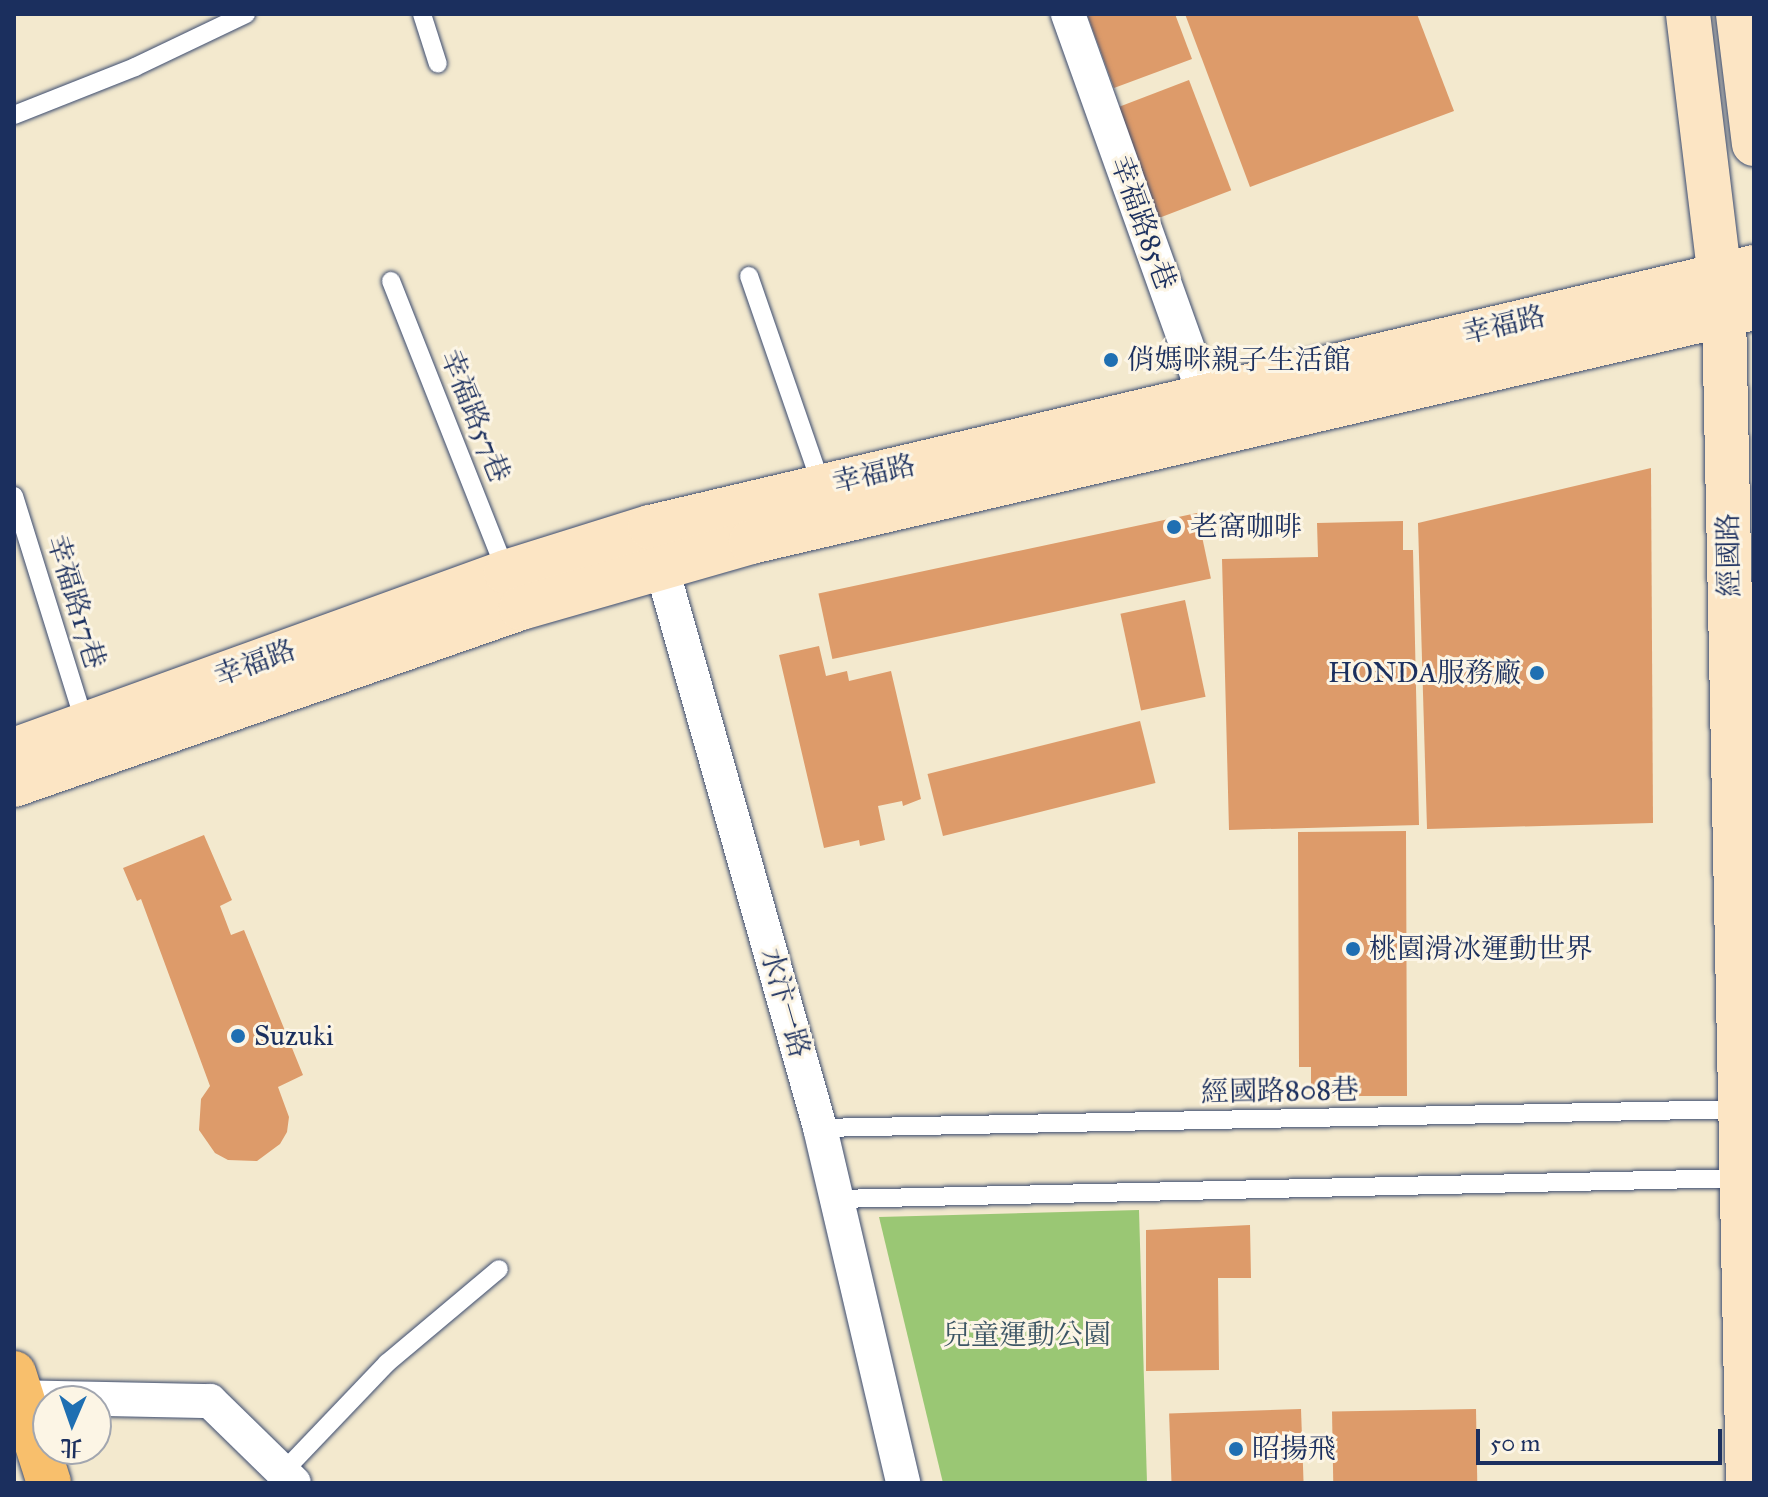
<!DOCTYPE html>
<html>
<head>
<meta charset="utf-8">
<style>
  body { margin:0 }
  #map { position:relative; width:1768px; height:1497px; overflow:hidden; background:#f3e9ce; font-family:"IM FELL Great Primer","Noto Serif TC",serif }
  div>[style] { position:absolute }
  .green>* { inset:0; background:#9ac774 }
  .building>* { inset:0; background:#dd9b6a; transform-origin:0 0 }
  .roads { filter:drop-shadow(0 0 2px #3b4b6f) drop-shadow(0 0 2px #3b4b6f) }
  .lane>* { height:18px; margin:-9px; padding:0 9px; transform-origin:9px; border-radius:9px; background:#fff }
  .street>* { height:34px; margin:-17px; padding:0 17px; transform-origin:17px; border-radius:17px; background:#fff }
  .secondary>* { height:44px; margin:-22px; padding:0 22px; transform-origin:22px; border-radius:22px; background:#fce5c4 }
  .primary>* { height:44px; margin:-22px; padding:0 22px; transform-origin:22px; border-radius:22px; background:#f8bf6c }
  .dots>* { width:22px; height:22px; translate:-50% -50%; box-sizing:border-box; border:4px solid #fcf5e5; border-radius:50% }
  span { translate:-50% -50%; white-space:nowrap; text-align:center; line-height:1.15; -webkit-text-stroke:6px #fcf5e5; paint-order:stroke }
  .street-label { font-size:28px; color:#1b2f5e }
  .poi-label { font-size:28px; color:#1b2f5e }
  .left { translate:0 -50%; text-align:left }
  .right { translate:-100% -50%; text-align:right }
  .park-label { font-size:28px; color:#3b5564 }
  .frame { position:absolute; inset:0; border:16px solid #1b2f5e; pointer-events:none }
  .north { position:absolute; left:32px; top:1385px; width:80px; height:80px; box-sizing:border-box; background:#fcf5e5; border:2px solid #a2a6af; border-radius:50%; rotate:182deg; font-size:22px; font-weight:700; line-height:32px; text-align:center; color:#1b2f5e }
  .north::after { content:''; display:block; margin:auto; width:28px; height:36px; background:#1f6fb2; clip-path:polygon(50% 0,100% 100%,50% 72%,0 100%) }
  .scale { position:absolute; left:1476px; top:1429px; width:246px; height:36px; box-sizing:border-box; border:4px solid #1b2f5e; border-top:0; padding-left:10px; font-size:24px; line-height:28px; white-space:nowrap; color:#1b2f5e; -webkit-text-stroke:6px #fcf5e5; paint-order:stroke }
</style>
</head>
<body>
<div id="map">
  <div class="green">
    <div style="clip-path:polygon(1139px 1210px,1147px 1483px,943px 1483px,879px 1217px)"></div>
  </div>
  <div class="building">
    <div style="clip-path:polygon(1087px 14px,1175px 14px,1192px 59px,1114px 88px)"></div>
    <div style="clip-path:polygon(1185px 14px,1417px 14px,1454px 111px,1250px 187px)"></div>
    <div style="left:1189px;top:80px;width:118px;height:81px;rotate:69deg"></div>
    <div style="clip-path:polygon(1651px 468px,1653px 823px,1427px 829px,1418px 523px)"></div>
    <div style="left:1197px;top:513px;width:67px;height:387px;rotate:78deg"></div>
    <div style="clip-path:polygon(1403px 521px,1403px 550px,1413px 550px,1419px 825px,1229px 830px,1222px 559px,1318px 557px,1317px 523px)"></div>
    <div style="left:1185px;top:600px;width:99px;height:66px;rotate:78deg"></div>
    <div style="clip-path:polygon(819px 646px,826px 676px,847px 671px,849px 681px,891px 671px,921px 799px,903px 806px,902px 801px,878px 806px,885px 840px,860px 846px,859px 840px,824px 848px,779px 655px)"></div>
    <div style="left:1140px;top:721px;width:64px;height:219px;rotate:76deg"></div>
    <div style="clip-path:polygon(1406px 831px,1407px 1096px,1311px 1096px,1311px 1067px,1299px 1067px,1298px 832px)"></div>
    <div style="clip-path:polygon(204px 835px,232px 900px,220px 906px,231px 935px,244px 930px,303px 1075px,278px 1087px,289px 1117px,287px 1132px,280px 1144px,257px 1161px,228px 1160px,215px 1153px,199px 1130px,201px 1099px,210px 1086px,141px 899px,137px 901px,123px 868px)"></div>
    <div style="clip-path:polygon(1250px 1225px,1251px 1278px,1218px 1278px,1219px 1370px,1146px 1371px,1146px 1230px)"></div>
    <div style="left:1301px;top:1409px;width:74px;height:132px;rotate:88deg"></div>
    <div style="left:1476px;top:1409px;width:74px;height:144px;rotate:89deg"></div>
  </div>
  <div class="roads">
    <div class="lane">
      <div style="left:422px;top:14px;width:52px;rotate:72.3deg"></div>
      <div style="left:14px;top:115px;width:130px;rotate:-21.6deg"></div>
      <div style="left:135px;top:67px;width:123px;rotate:-25.5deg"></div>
      <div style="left:749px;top:276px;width:223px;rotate:70.9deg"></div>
      <div style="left:391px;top:281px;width:313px;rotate:68.4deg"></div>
      <div style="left:14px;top:496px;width:239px;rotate:72.7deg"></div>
      <div style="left:820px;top:1128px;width:921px;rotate:-1.18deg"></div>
      <div style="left:837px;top:1199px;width:905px;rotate:-1.33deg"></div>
      <div style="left:283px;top:1472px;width:151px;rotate:-46.3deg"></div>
      <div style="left:387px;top:1363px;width:146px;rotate:-40deg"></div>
    </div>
    <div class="street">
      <div style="left:1068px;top:14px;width:431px;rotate:70.3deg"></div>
      <div style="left:655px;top:544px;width:607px;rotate:74.22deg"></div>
      <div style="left:820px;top:1128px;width:365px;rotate:76.8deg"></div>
      <div style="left:14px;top:1397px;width:196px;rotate:1.2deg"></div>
      <div style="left:210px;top:1401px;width:117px;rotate:44.3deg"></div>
    </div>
    <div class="secondary">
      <div style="left:1688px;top:14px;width:300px;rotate:83.1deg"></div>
      <div style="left:1724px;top:312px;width:1171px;rotate:88.83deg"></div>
      <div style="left:1738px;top:14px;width:131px;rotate:83deg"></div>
      <div style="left:14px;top:750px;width:523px;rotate:-19.89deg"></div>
      <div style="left:506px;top:572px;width:151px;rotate:-17.4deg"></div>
      <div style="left:650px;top:527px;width:1134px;rotate:-13.25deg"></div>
      <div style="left:14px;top:785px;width:537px;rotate:-19.24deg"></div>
      <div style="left:521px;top:608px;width:239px;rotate:-16deg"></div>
      <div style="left:751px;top:542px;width:1030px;rotate:-13.13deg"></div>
    </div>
    <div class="primary">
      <div style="left:14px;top:1373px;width:115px;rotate:72.3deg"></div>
    </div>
  </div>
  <div class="dots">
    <div style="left:1111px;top:360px;background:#1f6fb2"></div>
    <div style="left:1174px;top:527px;background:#1f6fb2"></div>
    <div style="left:1537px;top:673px;background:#1f6fb2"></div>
    <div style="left:1353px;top:949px;background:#1f6fb2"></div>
    <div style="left:238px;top:1036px;background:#1f6fb2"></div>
    <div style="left:1236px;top:1449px;background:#1f6fb2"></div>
  </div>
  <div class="street-label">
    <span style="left:1143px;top:223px;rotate:70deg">幸福路85巷</span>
    <span style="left:1504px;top:325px;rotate:-13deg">幸福路</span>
    <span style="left:475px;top:416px;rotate:68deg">幸福路57巷</span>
    <span style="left:874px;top:474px;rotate:-13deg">幸福路</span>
    <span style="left:1729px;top:555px;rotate:-91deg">經國路</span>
    <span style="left:76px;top:602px;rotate:73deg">幸福路17巷</span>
    <span style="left:255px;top:663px;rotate:-20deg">幸福路</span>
    <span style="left:785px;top:1003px;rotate:74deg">水汴一路</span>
    <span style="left:1280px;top:1091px;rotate:-1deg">經國路808巷</span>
  </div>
  <div class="poi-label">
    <span class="left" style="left:1127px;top:360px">俏媽咪親子生活館</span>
    <span class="left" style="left:1190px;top:527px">老窩咖啡</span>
    <span class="right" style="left:1521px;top:673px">HONDA服務廠</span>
    <span class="left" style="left:1369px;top:949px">桃園滑冰運動世界</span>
    <span class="left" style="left:254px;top:1036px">Suzuki</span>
    <span class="left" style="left:1252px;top:1449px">昭揚飛</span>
  </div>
  <div class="park-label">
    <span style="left:1027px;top:1335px">兒童運動公園</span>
  </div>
  <div class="frame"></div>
  <div class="north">北</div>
  <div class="scale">50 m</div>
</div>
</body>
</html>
